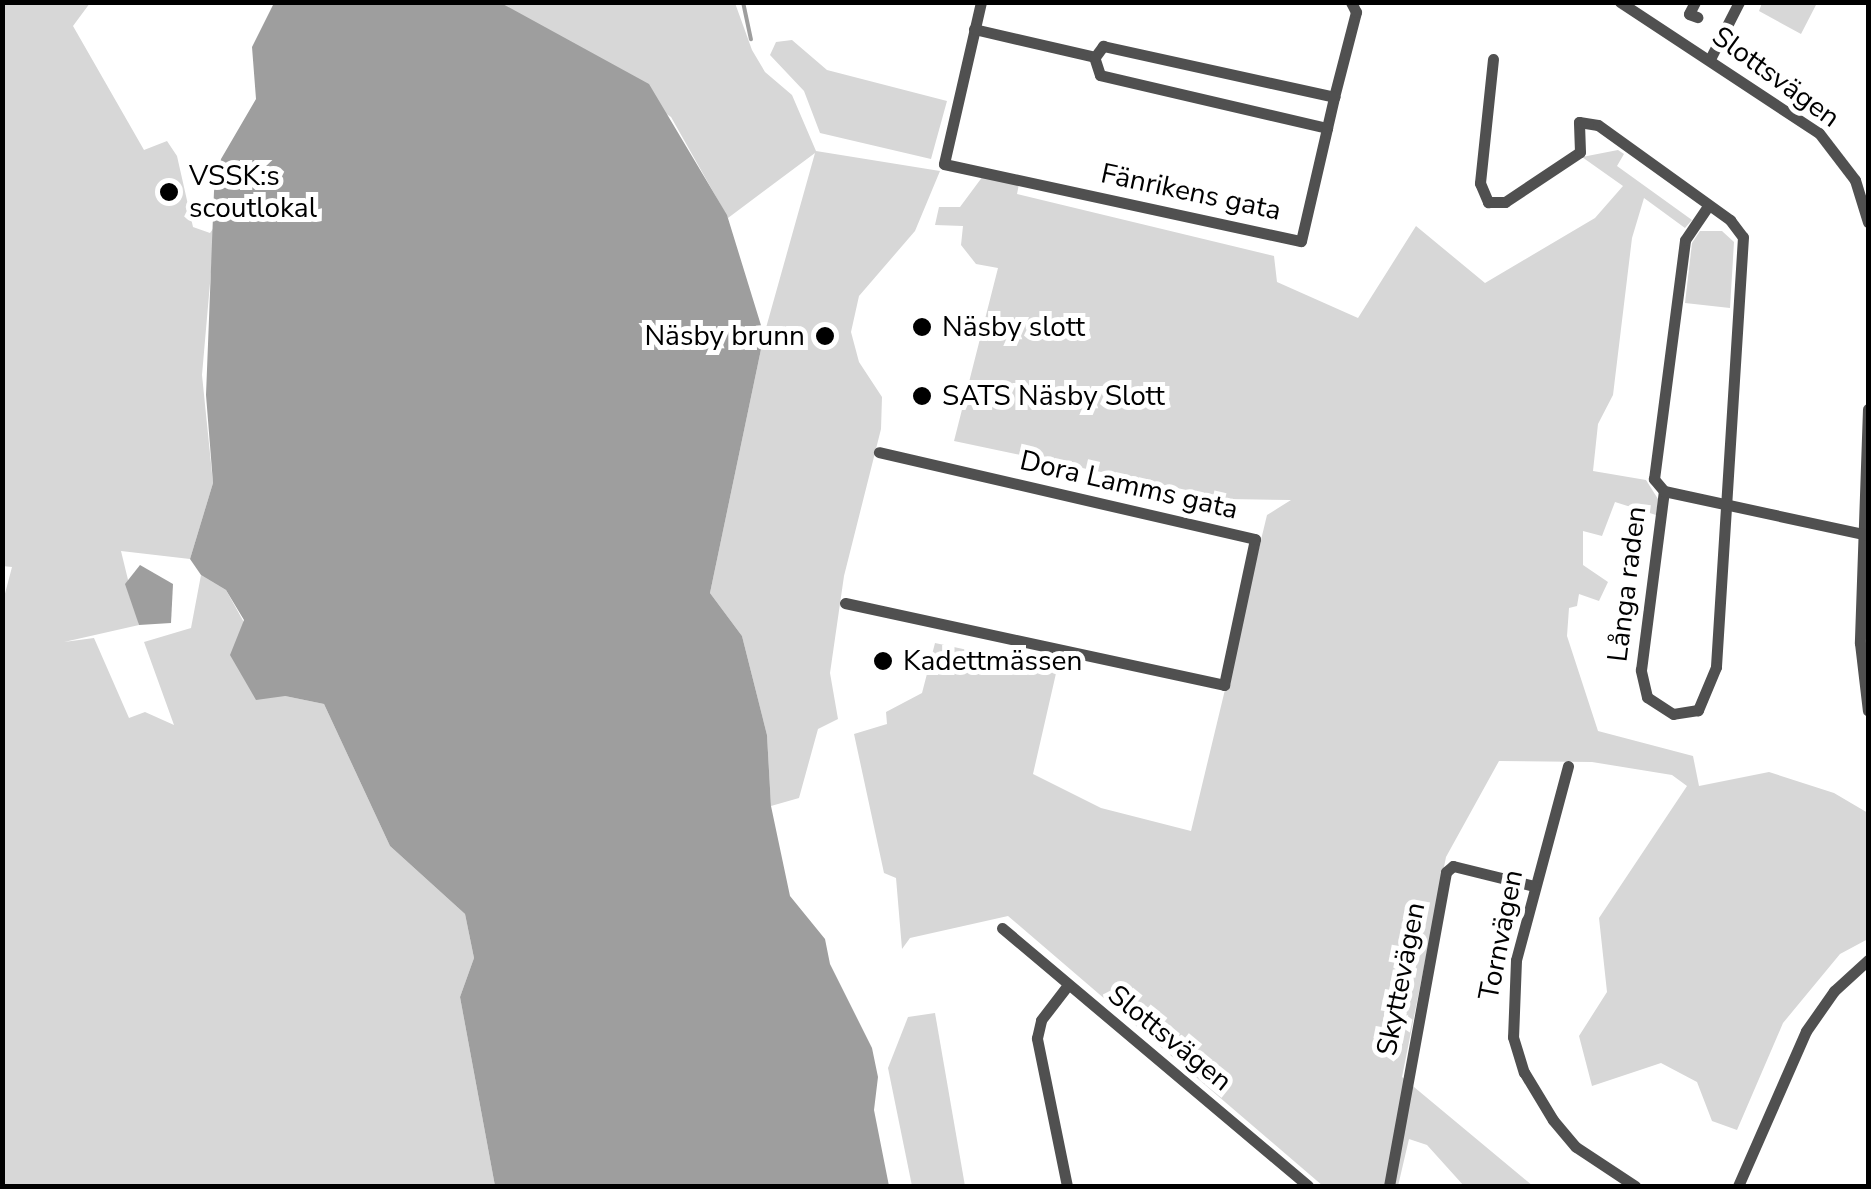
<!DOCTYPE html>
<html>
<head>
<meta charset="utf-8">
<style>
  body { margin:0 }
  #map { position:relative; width:1871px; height:1189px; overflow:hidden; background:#fff; font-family:"Nunito Sans",sans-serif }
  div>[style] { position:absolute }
  .green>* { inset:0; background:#d7d7d7 }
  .water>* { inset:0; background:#9e9e9e }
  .stream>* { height:4px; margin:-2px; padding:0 2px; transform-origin:2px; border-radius:2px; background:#9e9e9e }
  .minor>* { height:11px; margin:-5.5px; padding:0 5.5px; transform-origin:5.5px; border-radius:5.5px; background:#505050 }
  .dots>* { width:28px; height:28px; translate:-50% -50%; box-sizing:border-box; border:5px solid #fff; border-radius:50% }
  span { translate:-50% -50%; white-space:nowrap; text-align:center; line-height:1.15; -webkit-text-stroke:10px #fff; paint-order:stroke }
  .street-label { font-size:28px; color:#000 }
  .poi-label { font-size:28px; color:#000 }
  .left { translate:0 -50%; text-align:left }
  .right { translate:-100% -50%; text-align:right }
  .frame { position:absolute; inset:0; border:5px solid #000; pointer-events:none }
</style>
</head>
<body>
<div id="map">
  <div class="green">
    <div style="clip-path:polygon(2px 3px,90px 3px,73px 26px,144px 150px,167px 141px,177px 156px,193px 227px,210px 233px,215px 226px,202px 375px,213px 483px,190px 559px,121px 551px,139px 625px,64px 642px,94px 638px,129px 718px,145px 712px,174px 725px,144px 642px,191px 628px,201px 575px,226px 590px,285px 696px,324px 704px,390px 846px,465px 914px,474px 958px,460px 997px,495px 1186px,3px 1186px,2px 605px,12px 567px,2px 566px)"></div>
    <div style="clip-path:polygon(501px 3px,735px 3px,752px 50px,765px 72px,792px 95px,816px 151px,940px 171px,915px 231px,859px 296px,851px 332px,859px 362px,882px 397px,881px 429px,844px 576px,830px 673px,838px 719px,818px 729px,799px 798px,771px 806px,767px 735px,742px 636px,710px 593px,764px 335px,815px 153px,728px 218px,671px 117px)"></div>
    <div style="clip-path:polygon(1762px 3px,1762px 2px,1817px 3px,1801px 34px,1759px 11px)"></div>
    <div style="clip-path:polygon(792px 40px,827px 70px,947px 101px,931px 159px,820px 133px,804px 91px,770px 55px,776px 42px)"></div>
    <div style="clip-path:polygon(1618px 150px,1624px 154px,1617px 166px,1692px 220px,1685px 228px,1644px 198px,1632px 238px,1613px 395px,1598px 424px,1593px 471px,1646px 480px,1658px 499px,1656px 515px,1615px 502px,1602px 536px,1583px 531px,1583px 565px,1608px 582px,1599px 601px,1579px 594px,1577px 606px,1569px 608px,1567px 636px,1598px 731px,1693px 756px,1699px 786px,1769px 772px,1834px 793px,1868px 813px,1868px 939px,1840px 954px,1783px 1023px,1737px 1130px,1712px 1121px,1697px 1082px,1661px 1063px,1592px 1086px,1579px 1036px,1607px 992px,1599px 918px,1687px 786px,1672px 775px,1592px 762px,1499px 761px,1446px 857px,1402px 1077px,1533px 1186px,1464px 1186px,1427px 1145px,1409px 1139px,1398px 1186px,1323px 1186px,1008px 916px,910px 938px,902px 949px,896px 878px,884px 873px,854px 734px,887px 724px,886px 712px,922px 693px,935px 643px,1057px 669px,1033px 774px,1101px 808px,1191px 831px,1267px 515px,1291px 500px,1229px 499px,954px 441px,998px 268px,976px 264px,961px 245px,963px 226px,935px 225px,939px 207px,960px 207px,983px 176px,1019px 184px,1017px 194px,1274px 256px,1277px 282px,1358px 318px,1416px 226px,1485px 283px,1595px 218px,1623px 186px,1582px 157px)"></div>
    <div style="clip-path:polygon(1700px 231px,1722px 231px,1734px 242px,1730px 308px,1685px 303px,1692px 243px)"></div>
    <div style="clip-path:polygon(935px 1013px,965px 1186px,912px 1186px,888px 1068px,908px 1017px)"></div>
  </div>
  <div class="water">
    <div style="clip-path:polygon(274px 3px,501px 3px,649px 84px,727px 215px,764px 335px,710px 593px,742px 636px,767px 735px,771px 806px,790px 896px,825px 939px,830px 964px,872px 1048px,878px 1077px,874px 1110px,889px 1186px,495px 1186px,460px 997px,474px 958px,465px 914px,390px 846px,324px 704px,285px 696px,256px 700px,230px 655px,244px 620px,226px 590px,201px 575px,190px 559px,213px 483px,206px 395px,214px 191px,221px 159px,256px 99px,252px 47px)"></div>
    <div style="clip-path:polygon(140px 565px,173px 584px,171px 623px,139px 625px,125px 584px)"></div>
  </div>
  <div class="stream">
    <div style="left:743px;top:2px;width:38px;rotate:78deg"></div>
  </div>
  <div class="minor">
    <div style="left:981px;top:2px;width:166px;rotate:102.9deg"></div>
    <div style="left:944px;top:164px;width:365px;rotate:12.2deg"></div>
    <div style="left:1301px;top:241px;width:116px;rotate:-77deg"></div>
    <div style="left:1327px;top:128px;width:233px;rotate:-166.9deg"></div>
    <div style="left:1100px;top:75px;width:19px;rotate:-108deg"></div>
    <div style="left:1620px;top:2px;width:238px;rotate:33.4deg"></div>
    <div style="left:1819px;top:133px;width:59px;rotate:52.5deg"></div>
    <div style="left:1855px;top:180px;width:44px;rotate:72.8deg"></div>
    <div style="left:1695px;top:2px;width:13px;rotate:117deg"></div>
    <div style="left:1689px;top:14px;width:9px;rotate:21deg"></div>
    <div style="left:974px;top:29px;width:124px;rotate:13deg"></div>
    <div style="left:1095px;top:57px;width:14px;rotate:-54deg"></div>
    <div style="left:1103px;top:46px;width:237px;rotate:12.4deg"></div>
    <div style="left:1334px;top:97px;width:88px;rotate:-75.5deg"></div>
    <div style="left:1356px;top:12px;width:11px;rotate:-117deg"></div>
    <div style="left:1493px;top:59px;width:125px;rotate:96deg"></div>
    <div style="left:1480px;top:183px;width:21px;rotate:67deg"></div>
    <div style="left:1488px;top:202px;width:17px"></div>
    <div style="left:1505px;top:202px;width:90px;rotate:-33.7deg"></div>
    <div style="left:1580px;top:152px;width:30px;rotate:-92deg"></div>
    <div style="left:1579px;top:122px;width:19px;rotate:9deg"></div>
    <div style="left:1598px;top:125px;width:163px;rotate:35.7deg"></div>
    <div style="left:1730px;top:220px;width:21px;rotate:53deg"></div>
    <div style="left:1743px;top:237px;width:431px;rotate:93.6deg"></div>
    <div style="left:1716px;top:667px;width:47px;rotate:112.7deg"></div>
    <div style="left:1698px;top:710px;width:25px;rotate:171deg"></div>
    <div style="left:1673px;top:714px;width:31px;rotate:-147deg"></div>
    <div style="left:1647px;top:697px;width:28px;rotate:-103deg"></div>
    <div style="left:1641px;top:670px;width:180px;rotate:-82.7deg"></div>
    <div style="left:1664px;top:491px;width:16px;rotate:-130deg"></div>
    <div style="left:1654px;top:479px;width:241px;rotate:-82.6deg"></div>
    <div style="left:1685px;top:240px;width:41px;rotate:-55.9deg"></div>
    <div style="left:1710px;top:59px;width:64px;rotate:-63deg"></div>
    <div style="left:1327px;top:128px;width:32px;rotate:-77deg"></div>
    <div style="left:1868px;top:409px;width:234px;rotate:92deg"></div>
    <div style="left:1860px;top:643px;width:68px;rotate:83.3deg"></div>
    <div style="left:1664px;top:491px;width:209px;rotate:12.2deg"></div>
    <div style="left:845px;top:603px;width:388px;rotate:12.2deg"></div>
    <div style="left:1224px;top:685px;width:149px;rotate:-78deg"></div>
    <div style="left:1255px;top:539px;width:386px;rotate:-167deg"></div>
    <div style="left:1568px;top:766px;width:201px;rotate:105deg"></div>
    <div style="left:1516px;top:960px;width:77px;rotate:92.2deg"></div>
    <div style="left:1513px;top:1037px;width:37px;rotate:73deg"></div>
    <div style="left:1524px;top:1072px;width:56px;rotate:58.9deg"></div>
    <div style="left:1553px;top:1120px;width:35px;rotate:50deg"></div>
    <div style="left:1576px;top:1147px;width:71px;rotate:33.5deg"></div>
    <div style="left:1002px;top:928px;width:400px;rotate:40.1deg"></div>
    <div style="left:1067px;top:1186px;width:151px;rotate:-101.5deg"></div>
    <div style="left:1037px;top:1038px;width:18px;rotate:-77deg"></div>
    <div style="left:1041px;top:1020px;width:44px;rotate:-52.4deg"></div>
    <div style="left:1389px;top:1186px;width:319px;rotate:-79.7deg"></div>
    <div style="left:1446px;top:872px;width:9px;rotate:-41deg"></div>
    <div style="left:1453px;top:866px;width:83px;rotate:13.9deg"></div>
    <div style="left:1738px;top:1186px;width:169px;rotate:-66.3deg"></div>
    <div style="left:1806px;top:1031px;width:49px;rotate:-55deg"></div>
    <div style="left:1834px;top:991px;width:46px;rotate:-42.4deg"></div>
  </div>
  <div class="dots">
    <div style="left:169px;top:192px;background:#000"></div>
    <div style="left:922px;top:327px;background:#000"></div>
    <div style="left:825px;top:336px;background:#000"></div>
    <div style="left:922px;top:396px;background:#000"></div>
    <div style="left:883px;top:661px;background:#000"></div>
  </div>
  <div class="street-label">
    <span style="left:1776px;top:77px;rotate:36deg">Slottsvägen</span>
    <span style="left:1191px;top:192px;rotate:12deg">Fänrikens gata</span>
    <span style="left:1129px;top:485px;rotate:13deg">Dora Lamms gata</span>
    <span style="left:1627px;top:584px;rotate:-83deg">Långa raden</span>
    <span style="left:1501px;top:935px;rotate:-79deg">Tornvägen</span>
    <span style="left:1401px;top:979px;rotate:-79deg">Skyttevägen</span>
    <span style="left:1170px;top:1038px;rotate:39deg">Slottsvägen</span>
  </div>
  <div class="poi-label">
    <span class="left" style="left:189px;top:192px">VSSK:s<br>scoutlokal</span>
    <span class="left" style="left:942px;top:327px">Näsby slott</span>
    <span class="right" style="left:805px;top:336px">Näsby brunn</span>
    <span class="left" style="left:942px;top:396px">SATS Näsby Slott</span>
    <span class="left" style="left:903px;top:661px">Kadettmässen</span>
  </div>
  <div class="frame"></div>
</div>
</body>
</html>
